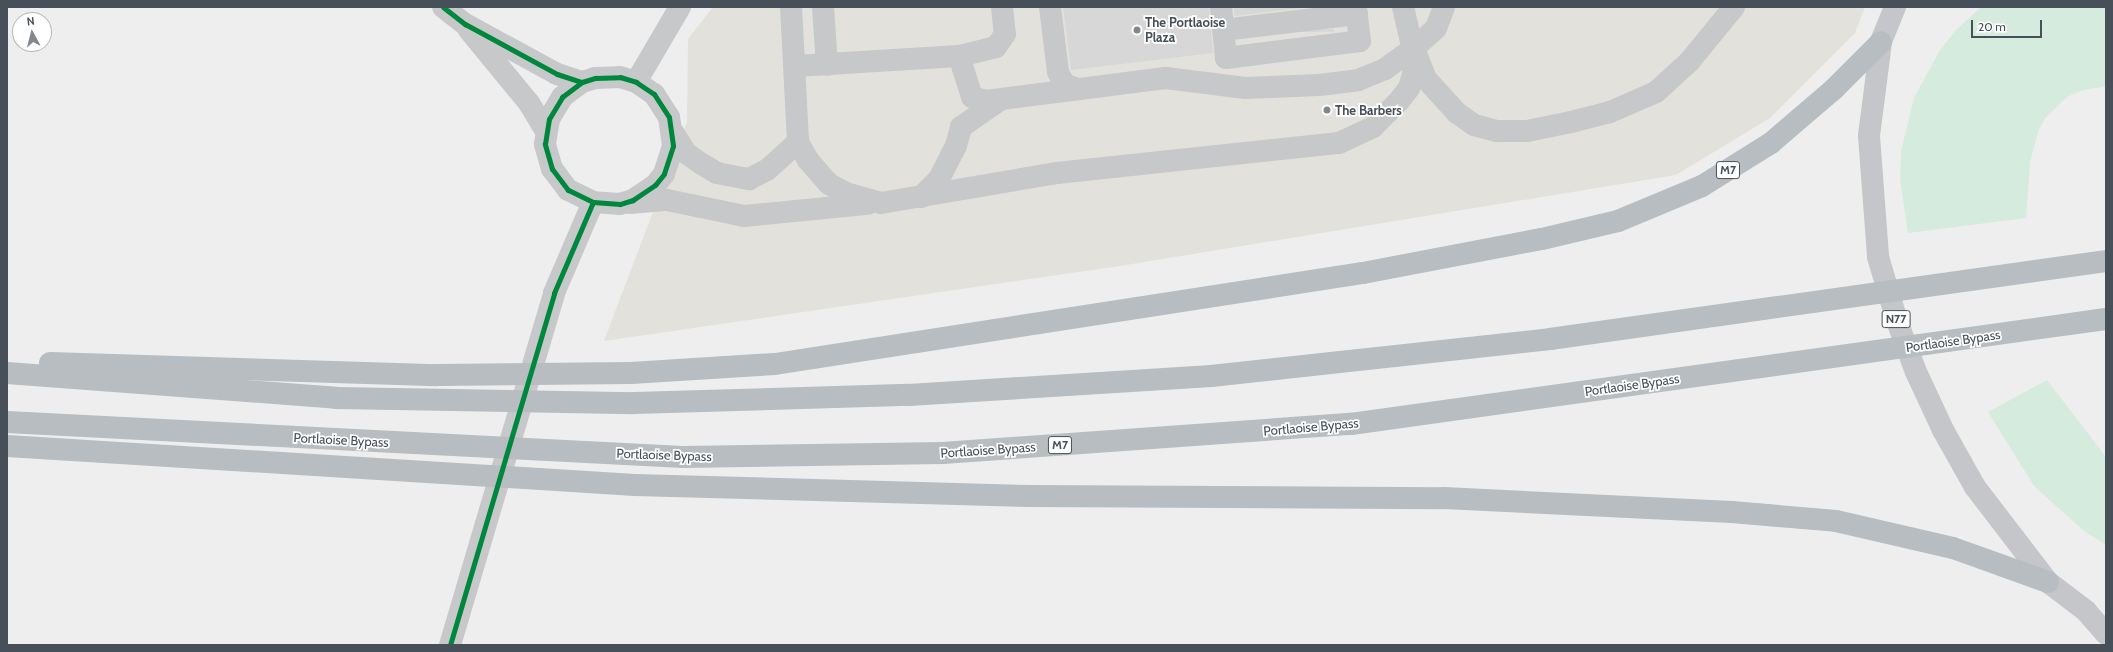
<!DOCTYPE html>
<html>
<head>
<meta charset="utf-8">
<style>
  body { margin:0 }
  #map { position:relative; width:2113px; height:652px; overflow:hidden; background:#eee; font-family:Cabin,sans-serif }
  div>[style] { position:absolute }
  .commercial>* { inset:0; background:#e3e1db }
  .green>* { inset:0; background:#d5ebde }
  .building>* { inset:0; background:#d7d7d8; transform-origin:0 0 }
  .minor>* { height:22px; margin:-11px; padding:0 11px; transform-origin:11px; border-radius:11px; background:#c6c8c9 }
  .major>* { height:22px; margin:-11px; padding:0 11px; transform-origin:11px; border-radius:11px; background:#c4c6c9 }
  .highway>* { height:22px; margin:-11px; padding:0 11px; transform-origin:11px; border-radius:11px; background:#b8bdc1 }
  .cycleway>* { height:5px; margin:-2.5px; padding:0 2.5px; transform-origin:2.5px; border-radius:2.5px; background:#00873e }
  .dots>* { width:11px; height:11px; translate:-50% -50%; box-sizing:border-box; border:2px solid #fff; border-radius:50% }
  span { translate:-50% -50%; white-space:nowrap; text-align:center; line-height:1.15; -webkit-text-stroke:3.5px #fff; paint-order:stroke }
  .shield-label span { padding:1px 3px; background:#fff; border:1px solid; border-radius:3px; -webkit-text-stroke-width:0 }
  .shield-label { font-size:12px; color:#475058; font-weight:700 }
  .poi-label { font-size:13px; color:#475058; font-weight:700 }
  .left { translate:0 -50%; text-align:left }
  .street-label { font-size:13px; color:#475058 }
  .frame { position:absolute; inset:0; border:8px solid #475058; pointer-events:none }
  .north { position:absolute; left:12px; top:12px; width:40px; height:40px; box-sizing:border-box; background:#fff; border:1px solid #b5b9bc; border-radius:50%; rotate:353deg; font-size:11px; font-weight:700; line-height:16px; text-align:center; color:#475058 }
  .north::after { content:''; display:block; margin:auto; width:14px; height:18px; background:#81878c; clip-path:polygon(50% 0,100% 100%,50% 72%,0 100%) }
  .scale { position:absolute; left:1971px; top:20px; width:71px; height:18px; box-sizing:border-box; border:2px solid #475058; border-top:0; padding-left:5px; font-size:12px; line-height:14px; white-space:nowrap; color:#475058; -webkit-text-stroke:3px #fff; paint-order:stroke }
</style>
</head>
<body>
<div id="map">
  <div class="commercial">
    <div style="clip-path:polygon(713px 7px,1865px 7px,1855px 33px,1770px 118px,1676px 175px,1120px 266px,604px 341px,687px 122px,688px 39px)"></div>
  </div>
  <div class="green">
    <div style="clip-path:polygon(1981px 7px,2106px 7px,2106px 86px,2080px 91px,2067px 97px,2045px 118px,2038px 132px,2030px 162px,2026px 218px,1908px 233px,1900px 179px,1901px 151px,1914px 98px,1940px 50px,1956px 30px)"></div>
    <div style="clip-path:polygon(2047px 380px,2106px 457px,2106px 545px,2083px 530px,2034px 486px,1988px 412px)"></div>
  </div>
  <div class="building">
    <div style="clip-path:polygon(1063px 7px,1209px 7px,1213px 53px,1071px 70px)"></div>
    <div style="clip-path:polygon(1234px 7px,1310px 7px,1234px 16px)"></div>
    <div style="left:1334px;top:29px;width:3px;height:98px;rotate:90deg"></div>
  </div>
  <div class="minor">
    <div style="left:443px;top:7px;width:28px;rotate:38deg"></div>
    <div style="left:465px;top:24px;width:105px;rotate:28.5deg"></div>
    <div style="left:557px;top:74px;width:26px;rotate:18deg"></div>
    <div style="left:582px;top:82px;width:14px;rotate:-17deg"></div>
    <div style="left:595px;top:78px;width:25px;rotate:-2deg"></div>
    <div style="left:620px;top:77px;width:17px;rotate:17deg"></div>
    <div style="left:636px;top:82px;width:22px;rotate:34deg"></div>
    <div style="left:654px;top:94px;width:27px;rotate:57deg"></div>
    <div style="left:669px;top:117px;width:29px;rotate:82deg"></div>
    <div style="left:673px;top:146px;width:29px;rotate:108deg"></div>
    <div style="left:664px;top:174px;width:14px;rotate:129deg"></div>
    <div style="left:655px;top:185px;width:27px;rotate:146deg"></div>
    <div style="left:633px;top:200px;width:14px;rotate:163deg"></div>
    <div style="left:620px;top:204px;width:27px;rotate:-176deg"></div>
    <div style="left:593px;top:202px;width:28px;rotate:-154deg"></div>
    <div style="left:568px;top:190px;width:26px;rotate:-127deg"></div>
    <div style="left:552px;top:169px;width:26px;rotate:-106deg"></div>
    <div style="left:545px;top:144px;width:25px;rotate:-81deg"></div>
    <div style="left:549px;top:119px;width:26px;rotate:-59deg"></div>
    <div style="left:562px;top:97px;width:25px;rotate:-37deg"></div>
    <div style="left:791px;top:7px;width:135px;rotate:87deg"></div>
    <div style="left:798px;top:142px;width:21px;rotate:61deg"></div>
    <div style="left:808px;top:160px;width:32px;rotate:49deg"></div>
    <div style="left:829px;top:184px;width:19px;rotate:28deg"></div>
    <div style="left:846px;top:193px;width:36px;rotate:16deg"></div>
    <div style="left:881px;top:203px;width:179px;rotate:-9.7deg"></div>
    <div style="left:1057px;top:173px;width:284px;rotate:-6.1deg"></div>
    <div style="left:1339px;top:143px;width:38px;rotate:-25deg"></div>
    <div style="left:1373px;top:127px;width:37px;rotate:-45deg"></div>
    <div style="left:1399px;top:101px;width:16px;rotate:-52deg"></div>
    <div style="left:1409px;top:88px;width:18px;rotate:-74deg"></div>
    <div style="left:1414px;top:71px;width:22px;rotate:-93deg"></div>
    <div style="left:823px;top:7px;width:58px;rotate:86.1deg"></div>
    <div style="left:1002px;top:7px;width:27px;rotate:84deg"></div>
    <div style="left:1005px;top:34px;width:16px;rotate:125deg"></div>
    <div style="left:996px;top:47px;width:38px;rotate:166deg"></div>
    <div style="left:959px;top:56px;width:43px;rotate:72.4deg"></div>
    <div style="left:972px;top:97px;width:15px;rotate:16deg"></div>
    <div style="left:986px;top:101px;width:181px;rotate:-7.3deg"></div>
    <div style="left:1166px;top:78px;width:80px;rotate:7.2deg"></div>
    <div style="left:1245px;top:88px;width:74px;rotate:-2.3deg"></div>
    <div style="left:1319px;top:85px;width:39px;rotate:-7deg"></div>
    <div style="left:1358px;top:80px;width:29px;rotate:-22deg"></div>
    <div style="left:1385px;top:69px;width:34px;rotate:-36deg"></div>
    <div style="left:1413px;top:49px;width:31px;rotate:-42deg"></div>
    <div style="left:1436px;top:28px;width:22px;rotate:-69deg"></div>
    <div style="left:1050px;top:7px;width:65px;rotate:83deg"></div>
    <div style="left:1058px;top:72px;width:13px;rotate:63deg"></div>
    <div style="left:1064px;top:84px;width:15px;rotate:20deg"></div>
    <div style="left:1221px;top:7px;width:51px;rotate:84.4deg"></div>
    <div style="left:1226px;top:58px;width:135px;rotate:-7.2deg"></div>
    <div style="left:1360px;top:41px;width:34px;rotate:-97deg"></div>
    <div style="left:1403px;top:7px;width:35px;rotate:77deg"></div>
    <div style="left:1411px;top:41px;width:41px;rotate:68.5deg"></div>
    <div style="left:1426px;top:79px;width:46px;rotate:47.6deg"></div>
    <div style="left:1457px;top:113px;width:21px;rotate:35deg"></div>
    <div style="left:1474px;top:125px;width:24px;rotate:15deg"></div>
    <div style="left:1497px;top:131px;width:30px"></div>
    <div style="left:1527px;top:131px;width:45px;rotate:-11.6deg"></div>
    <div style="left:1571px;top:122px;width:40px;rotate:-14.4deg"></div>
    <div style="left:1610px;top:112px;width:50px;rotate:-23.5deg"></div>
    <div style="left:1656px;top:92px;width:45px;rotate:-42.3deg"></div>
    <div style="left:1689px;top:62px;width:71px;rotate:-50.7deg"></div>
    <div style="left:469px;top:30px;width:94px;rotate:50.6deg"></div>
    <div style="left:529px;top:103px;width:33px;rotate:59deg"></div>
    <div style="left:1223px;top:30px;width:135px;rotate:-6.8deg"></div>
    <div style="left:795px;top:66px;width:164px;rotate:-3.5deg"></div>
    <div style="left:636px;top:82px;width:87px;rotate:-59.6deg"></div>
    <div style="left:673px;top:132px;width:25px;rotate:58deg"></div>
    <div style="left:686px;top:153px;width:19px;rotate:35deg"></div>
    <div style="left:702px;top:164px;width:17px;rotate:31deg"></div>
    <div style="left:717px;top:173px;width:33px;rotate:11deg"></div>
    <div style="left:749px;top:179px;width:20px;rotate:-27deg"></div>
    <div style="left:767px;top:170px;width:42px;rotate:-42.1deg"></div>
    <div style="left:921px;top:197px;width:25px;rotate:-45deg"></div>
    <div style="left:939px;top:179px;width:37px;rotate:-63deg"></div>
    <div style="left:956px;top:146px;width:20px;rotate:-75deg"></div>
    <div style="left:961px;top:127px;width:47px;rotate:-34.7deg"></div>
    <div style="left:630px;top:203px;width:37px;rotate:-5deg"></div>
    <div style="left:667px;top:200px;width:79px;rotate:11.7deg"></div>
    <div style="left:744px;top:216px;width:124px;rotate:-5.6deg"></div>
    <div style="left:450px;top:645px;width:367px;rotate:-73.5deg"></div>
    <div style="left:554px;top:293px;width:99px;rotate:-66.8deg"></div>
  </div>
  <div class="major">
    <div style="left:1895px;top:7px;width:38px;rotate:112deg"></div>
    <div style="left:1881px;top:42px;width:95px;rotate:97.3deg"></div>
    <div style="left:1869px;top:136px;width:121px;rotate:85.7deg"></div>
    <div style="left:1878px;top:257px;width:67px;rotate:73.5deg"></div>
    <div style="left:1897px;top:321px;width:54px;rotate:69.6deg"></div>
    <div style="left:1916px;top:372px;width:64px;rotate:65deg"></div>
    <div style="left:1943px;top:430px;width:65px;rotate:60.7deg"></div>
    <div style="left:1975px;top:487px;width:120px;rotate:52.5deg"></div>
    <div style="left:2048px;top:582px;width:48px;rotate:37.3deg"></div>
    <div style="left:2086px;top:611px;width:30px;rotate:49deg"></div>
  </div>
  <div class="highway">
    <div style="left:50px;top:363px;width:387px;rotate:1.8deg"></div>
    <div style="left:437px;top:375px;width:194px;rotate:-0.6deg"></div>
    <div style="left:631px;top:373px;width:144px;rotate:-3.6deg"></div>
    <div style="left:775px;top:364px;width:595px;rotate:-8.8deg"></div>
    <div style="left:1363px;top:273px;width:182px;rotate:-10.8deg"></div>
    <div style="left:1542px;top:239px;width:78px;rotate:-13.3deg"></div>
    <div style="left:1618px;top:221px;width:91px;rotate:-22.6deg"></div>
    <div style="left:1702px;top:186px;width:81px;rotate:-31.9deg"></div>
    <div style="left:1771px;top:143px;width:83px;rotate:-40.6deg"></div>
    <div style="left:1834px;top:89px;width:66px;rotate:-45deg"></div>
    <div style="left:7px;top:373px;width:330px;rotate:4.3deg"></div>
    <div style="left:336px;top:398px;width:298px;rotate:1deg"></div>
    <div style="left:634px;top:403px;width:275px;rotate:-1.7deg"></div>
    <div style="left:909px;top:395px;width:303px;rotate:-3.6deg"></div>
    <div style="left:1211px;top:376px;width:341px;rotate:-6.2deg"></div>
    <div style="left:1550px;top:339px;width:561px;rotate:-7.99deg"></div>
    <div style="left:7px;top:422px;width:677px;rotate:2.96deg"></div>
    <div style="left:683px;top:457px;width:260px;rotate:-0.9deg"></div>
    <div style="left:943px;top:453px;width:409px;rotate:-4.1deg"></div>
    <div style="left:1351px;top:424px;width:762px;rotate:-7.92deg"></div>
    <div style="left:7px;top:446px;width:629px;rotate:3.55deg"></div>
    <div style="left:635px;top:485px;width:395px;rotate:1.6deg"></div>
    <div style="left:1030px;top:496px;width:414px;rotate:0.3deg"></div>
    <div style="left:1444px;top:498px;width:288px;rotate:2.8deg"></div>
    <div style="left:1732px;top:512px;width:104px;rotate:4.9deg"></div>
    <div style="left:1836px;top:521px;width:120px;rotate:13deg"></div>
    <div style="left:1953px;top:548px;width:101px;rotate:19.7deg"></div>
  </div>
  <div class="cycleway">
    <div style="left:443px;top:7px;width:28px;rotate:38deg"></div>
    <div style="left:465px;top:24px;width:105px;rotate:28.5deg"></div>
    <div style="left:557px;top:74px;width:26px;rotate:18deg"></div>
    <div style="left:582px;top:82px;width:14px;rotate:-17deg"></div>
    <div style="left:595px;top:78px;width:25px;rotate:-2deg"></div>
    <div style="left:620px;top:77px;width:17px;rotate:17deg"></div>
    <div style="left:636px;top:82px;width:22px;rotate:34deg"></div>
    <div style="left:654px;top:94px;width:27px;rotate:57deg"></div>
    <div style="left:669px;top:117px;width:29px;rotate:82deg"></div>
    <div style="left:673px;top:146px;width:29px;rotate:108deg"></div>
    <div style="left:664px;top:174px;width:14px;rotate:129deg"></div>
    <div style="left:655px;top:185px;width:27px;rotate:146deg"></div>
    <div style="left:633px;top:200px;width:14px;rotate:163deg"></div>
    <div style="left:620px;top:204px;width:27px;rotate:-176deg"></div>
    <div style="left:593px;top:202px;width:28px;rotate:-154deg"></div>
    <div style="left:568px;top:190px;width:26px;rotate:-127deg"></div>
    <div style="left:552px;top:169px;width:26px;rotate:-106deg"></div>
    <div style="left:545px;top:144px;width:25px;rotate:-81deg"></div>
    <div style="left:549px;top:119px;width:26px;rotate:-59deg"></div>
    <div style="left:562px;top:97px;width:25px;rotate:-37deg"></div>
    <div style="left:450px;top:645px;width:367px;rotate:-73.5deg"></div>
    <div style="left:554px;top:293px;width:99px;rotate:-66.8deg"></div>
  </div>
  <div class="dots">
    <div style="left:1137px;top:30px;background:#81878c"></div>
    <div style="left:1327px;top:110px;background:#81878c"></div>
  </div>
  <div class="shield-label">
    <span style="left:1728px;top:170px">M7</span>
    <span style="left:1896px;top:319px">N77</span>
    <span style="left:1060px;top:445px">M7</span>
  </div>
  <div class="poi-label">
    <span class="left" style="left:1145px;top:30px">The Portlaoise<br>Plaza</span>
    <span class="left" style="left:1335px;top:110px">The Barbers</span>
  </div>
  <div class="street-label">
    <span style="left:1953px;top:341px;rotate:-8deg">Portlaoise Bypass</span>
    <span style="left:1632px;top:385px;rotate:-8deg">Portlaoise Bypass</span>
    <span style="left:1311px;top:427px;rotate:-5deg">Portlaoise Bypass</span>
    <span style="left:341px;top:440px;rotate:3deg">Portlaoise Bypass</span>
    <span style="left:988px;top:450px;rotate:-4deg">Portlaoise Bypass</span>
    <span style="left:664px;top:455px;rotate:2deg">Portlaoise Bypass</span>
  </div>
  <div class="frame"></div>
  <div class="north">N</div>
  <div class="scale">20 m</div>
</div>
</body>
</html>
